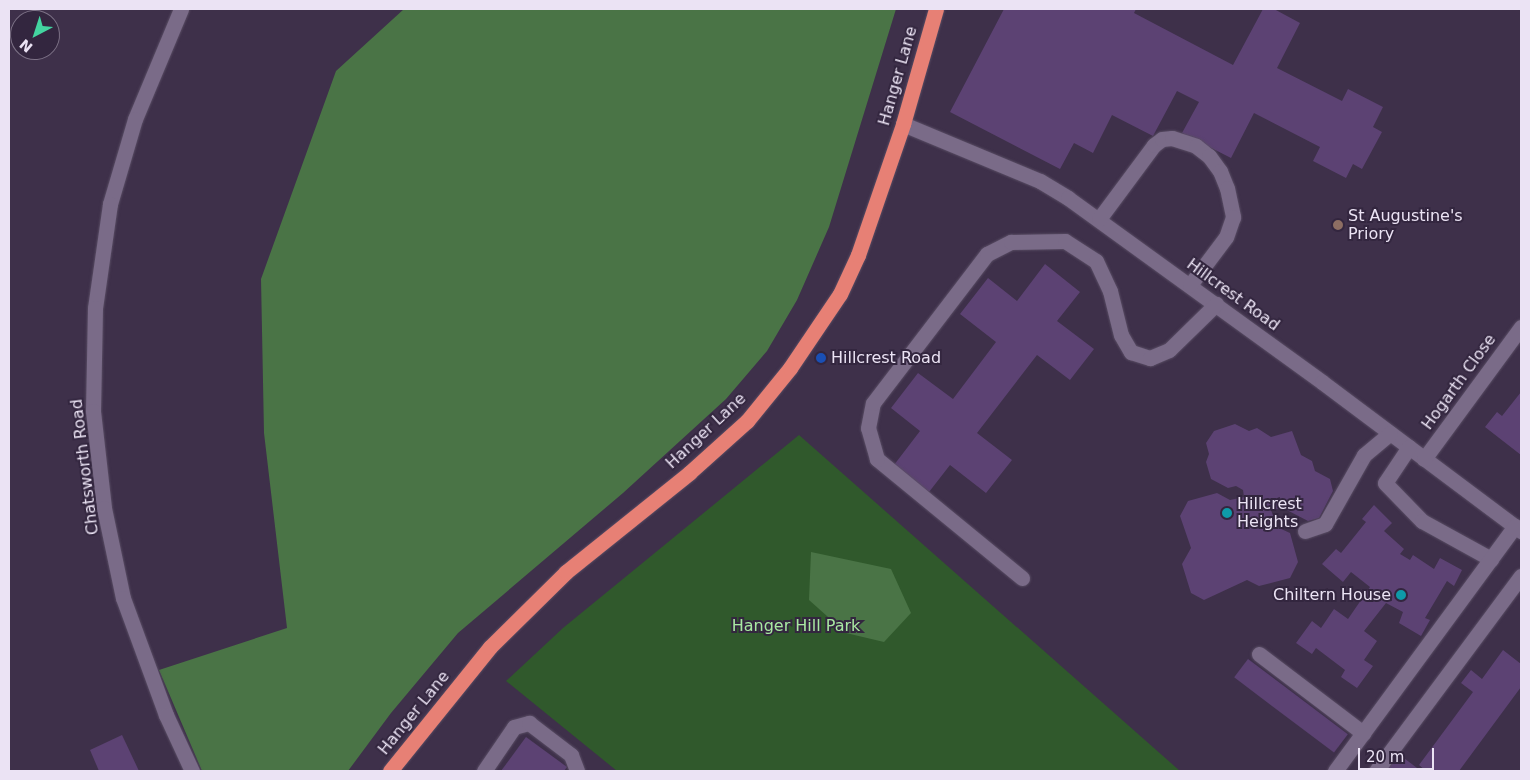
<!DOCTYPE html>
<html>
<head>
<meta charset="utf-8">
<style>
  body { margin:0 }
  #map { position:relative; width:1530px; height:780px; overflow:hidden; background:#3e304a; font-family:"DejaVu Sans",sans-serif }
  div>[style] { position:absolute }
  .green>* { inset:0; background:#30592c }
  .forest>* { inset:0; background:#4a7446 }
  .building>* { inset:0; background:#5c4273; transform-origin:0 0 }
  .roads { filter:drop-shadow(0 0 1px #584c63) drop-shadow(0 0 1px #584c63) }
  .minor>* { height:15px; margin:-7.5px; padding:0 7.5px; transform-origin:7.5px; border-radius:7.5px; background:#7a6b88 }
  .highway>* { height:15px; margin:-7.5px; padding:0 7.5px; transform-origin:7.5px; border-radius:7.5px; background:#e78075 }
  .dots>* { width:14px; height:14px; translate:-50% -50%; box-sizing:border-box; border:2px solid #33263f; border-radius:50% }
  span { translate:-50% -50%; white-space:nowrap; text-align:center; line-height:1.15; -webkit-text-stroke:4px #33263f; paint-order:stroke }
  .street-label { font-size:16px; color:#ebe3f4 }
  .poi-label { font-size:16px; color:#ebe3f4 }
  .left { translate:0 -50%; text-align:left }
  .right { translate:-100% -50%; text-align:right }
  .park-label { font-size:16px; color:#a8e8a1 }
  .frame { position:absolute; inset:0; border:10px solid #ebe3f4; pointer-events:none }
  .north { position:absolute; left:10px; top:10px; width:50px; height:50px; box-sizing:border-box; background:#33263f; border:1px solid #7d7287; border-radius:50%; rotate:220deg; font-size:14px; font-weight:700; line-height:20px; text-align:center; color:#ebe3f4 }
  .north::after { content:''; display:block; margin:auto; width:18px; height:22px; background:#43d4a0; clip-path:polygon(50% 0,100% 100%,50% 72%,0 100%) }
  .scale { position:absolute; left:1358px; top:748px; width:76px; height:22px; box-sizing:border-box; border:2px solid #ebe3f4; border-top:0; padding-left:6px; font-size:15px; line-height:18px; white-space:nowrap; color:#ebe3f4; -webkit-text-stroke:4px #33263f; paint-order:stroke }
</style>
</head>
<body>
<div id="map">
  <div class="green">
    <div style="clip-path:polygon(799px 435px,1180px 771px,617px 771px,506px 681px,563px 628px)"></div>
  </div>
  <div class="forest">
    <div style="clip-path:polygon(404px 9px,896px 9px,829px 227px,797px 300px,767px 351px,726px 399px,623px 493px,458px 633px,391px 713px,348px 771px,202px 771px,159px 670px,287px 628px,264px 433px,261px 279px,336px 71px)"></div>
    <div style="clip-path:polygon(811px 552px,891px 569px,911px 613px,884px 642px,846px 633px,809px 600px)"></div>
  </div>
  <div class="building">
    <div style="clip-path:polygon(1004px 9px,1136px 9px,1134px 13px,1233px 65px,1263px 9px,1274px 9px,1300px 23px,1277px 68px,1342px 101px,1348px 89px,1383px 107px,1373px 127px,1382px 132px,1362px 169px,1353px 164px,1346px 178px,1313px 161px,1320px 147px,1254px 113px,1231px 158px,1182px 133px,1199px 102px,1177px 91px,1153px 136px,1112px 115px,1093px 153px,1074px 143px,1060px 169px,950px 112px)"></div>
    <div style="clip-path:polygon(1045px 264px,1080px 292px,1057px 321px,1094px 349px,1070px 380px,1037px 355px,977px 433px,1012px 460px,986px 493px,950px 465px,929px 492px,894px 465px,920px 431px,891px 408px,918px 373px,953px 399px,996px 342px,960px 314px,988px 278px,1017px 301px)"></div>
    <div style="clip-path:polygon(1521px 392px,1521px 455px,1485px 427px,1497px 412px,1502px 416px)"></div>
    <div style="clip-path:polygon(1235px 424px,1249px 431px,1257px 428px,1271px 437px,1292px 431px,1301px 455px,1312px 461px,1315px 471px,1330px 479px,1333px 491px,1319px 518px,1308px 521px,1283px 508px,1271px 510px,1277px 527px,1290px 533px,1298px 562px,1290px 578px,1259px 586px,1247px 580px,1204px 600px,1191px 593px,1182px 564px,1191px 548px,1180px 516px,1188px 501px,1217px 493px,1230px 500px,1244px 497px,1243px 490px,1236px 486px,1228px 488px,1211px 479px,1206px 462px,1209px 454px,1206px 443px,1214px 431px)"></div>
    <div style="clip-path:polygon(1374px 505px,1392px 523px,1384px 531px,1404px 549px,1400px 554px,1410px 560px,1413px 555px,1434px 569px,1440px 558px,1462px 570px,1454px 586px,1447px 581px,1425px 618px,1430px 620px,1421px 636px,1399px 623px,1403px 612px,1386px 603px,1364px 631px,1377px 641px,1364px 660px,1373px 666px,1357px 688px,1341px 677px,1345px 670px,1316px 648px,1312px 654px,1296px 643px,1312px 621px,1321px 628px,1334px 609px,1348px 619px,1370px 587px,1351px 572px,1343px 582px,1322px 564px,1336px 549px,1341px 553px,1366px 522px,1362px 519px)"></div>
    <div style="clip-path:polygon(1503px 650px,1521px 664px,1521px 687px,1459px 771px,1426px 771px,1419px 765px,1473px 692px,1461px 683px,1471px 670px,1482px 679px)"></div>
    <div style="left:1248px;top:659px;width:125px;height:23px;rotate:37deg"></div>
    <div style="clip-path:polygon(122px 735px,139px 771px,99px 771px,90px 750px)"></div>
    <div style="clip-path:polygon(526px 737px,567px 767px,564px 771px,501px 771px)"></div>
    <div style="clip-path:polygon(1396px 752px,1421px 771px,1382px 771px)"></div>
  </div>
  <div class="roads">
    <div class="minor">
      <div style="left:181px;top:9px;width:119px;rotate:112.7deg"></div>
      <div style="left:135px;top:119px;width:89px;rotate:106.4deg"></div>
      <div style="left:110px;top:204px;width:105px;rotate:98.2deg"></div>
      <div style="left:95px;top:308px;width:103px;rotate:91.1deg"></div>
      <div style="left:93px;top:411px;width:98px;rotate:83.5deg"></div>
      <div style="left:104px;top:508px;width:92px;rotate:78.1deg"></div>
      <div style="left:123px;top:598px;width:125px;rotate:69.8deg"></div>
      <div style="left:166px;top:715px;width:62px;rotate:65.1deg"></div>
      <div style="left:903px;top:124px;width:148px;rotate:22.6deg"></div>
      <div style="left:1040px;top:181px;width:33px;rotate:31deg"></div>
      <div style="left:1068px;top:198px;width:314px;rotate:35.9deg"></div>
      <div style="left:1322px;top:382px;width:249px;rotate:36.8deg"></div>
      <div style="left:1099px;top:219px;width:92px;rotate:-53.4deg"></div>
      <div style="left:1154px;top:145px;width:10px;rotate:-37deg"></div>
      <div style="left:1162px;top:139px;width:10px;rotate:-6deg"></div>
      <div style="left:1172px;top:138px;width:25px;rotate:18deg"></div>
      <div style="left:1196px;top:146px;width:16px;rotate:38deg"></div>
      <div style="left:1209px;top:156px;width:19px;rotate:54deg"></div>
      <div style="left:1220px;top:171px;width:18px;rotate:68deg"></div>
      <div style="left:1227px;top:188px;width:30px;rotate:78deg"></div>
      <div style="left:1233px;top:217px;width:21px;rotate:109deg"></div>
      <div style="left:1226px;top:237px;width:60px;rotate:126.9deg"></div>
      <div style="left:1409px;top:447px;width:43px;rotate:123.7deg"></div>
      <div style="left:1385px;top:483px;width:53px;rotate:45.8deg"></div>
      <div style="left:1422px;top:521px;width:79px;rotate:28.8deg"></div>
      <div style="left:1424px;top:459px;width:164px;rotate:-53.7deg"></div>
      <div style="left:1305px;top:531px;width:21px;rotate:-19deg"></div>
      <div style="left:1325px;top:524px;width:79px;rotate:-60.5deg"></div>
      <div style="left:1364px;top:455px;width:34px;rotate:-40deg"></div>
      <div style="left:1022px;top:578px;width:188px;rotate:-140.6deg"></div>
      <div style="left:877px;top:459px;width:32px;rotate:-106deg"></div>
      <div style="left:868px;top:428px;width:25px;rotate:-79deg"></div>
      <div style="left:873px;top:403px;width:188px;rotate:-52.6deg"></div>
      <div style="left:987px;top:254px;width:27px;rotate:-27deg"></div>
      <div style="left:1011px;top:242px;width:54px;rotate:-1.1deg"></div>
      <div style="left:1065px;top:241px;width:37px;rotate:33deg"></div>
      <div style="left:1096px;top:261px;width:33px;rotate:65deg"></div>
      <div style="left:1110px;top:291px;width:45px;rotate:76deg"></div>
      <div style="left:1121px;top:335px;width:20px;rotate:60deg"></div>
      <div style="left:1131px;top:352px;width:20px;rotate:18deg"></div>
      <div style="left:1150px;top:358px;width:21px;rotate:-23deg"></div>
      <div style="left:1169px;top:350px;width:66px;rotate:-44.4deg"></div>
      <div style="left:1259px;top:654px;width:131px;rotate:37.2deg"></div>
      <div style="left:484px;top:771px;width:53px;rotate:-55.7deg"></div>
      <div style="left:514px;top:727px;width:16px;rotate:-15deg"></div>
      <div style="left:529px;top:723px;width:53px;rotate:37.3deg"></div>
      <div style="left:571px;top:755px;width:17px;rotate:69deg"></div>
      <div style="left:1335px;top:771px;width:304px;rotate:-53.7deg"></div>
      <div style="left:1376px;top:771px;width:243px;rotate:-53.4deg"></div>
    </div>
    <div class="highway">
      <div style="left:390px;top:771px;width:159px;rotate:-51.1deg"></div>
      <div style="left:490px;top:647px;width:107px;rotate:-44.6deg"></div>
      <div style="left:566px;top:572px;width:158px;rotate:-38.8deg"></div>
      <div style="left:689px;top:473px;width:78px;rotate:-41.9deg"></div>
      <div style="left:747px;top:421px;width:68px;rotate:-50.9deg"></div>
      <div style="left:790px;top:368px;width:89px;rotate:-56deg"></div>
      <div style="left:840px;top:294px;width:43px;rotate:-65.2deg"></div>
      <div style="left:858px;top:255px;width:139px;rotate:-71deg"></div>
      <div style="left:903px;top:124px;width:120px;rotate:-74deg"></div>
    </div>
  </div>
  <div class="dots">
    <div style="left:1338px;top:225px;background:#8d6e63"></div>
    <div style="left:821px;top:358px;background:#1a4fb4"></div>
    <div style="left:1227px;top:513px;background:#0f9aa8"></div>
    <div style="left:1401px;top:595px;background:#0f9aa8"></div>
  </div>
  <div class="street-label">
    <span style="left:898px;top:76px;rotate:-74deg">Hanger Lane</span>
    <span style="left:1233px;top:295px;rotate:36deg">Hillcrest Road</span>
    <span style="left:1459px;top:382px;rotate:-54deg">Hogarth Close</span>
    <span style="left:706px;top:431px;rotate:-43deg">Hanger Lane</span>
    <span style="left:85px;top:467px;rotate:-97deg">Chatsworth Road</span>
    <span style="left:414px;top:713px;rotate:-51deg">Hanger Lane</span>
  </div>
  <div class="poi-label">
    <span class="left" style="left:1348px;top:225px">St Augustine's<br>Priory</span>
    <span class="left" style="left:831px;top:358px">Hillcrest Road</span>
    <span class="left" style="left:1237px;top:513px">Hillcrest<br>Heights</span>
    <span class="right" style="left:1391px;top:595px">Chiltern House</span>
  </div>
  <div class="park-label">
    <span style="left:796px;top:626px">Hanger Hill Park</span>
  </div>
  <div class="frame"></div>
  <div class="north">N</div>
  <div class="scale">20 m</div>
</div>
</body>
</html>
